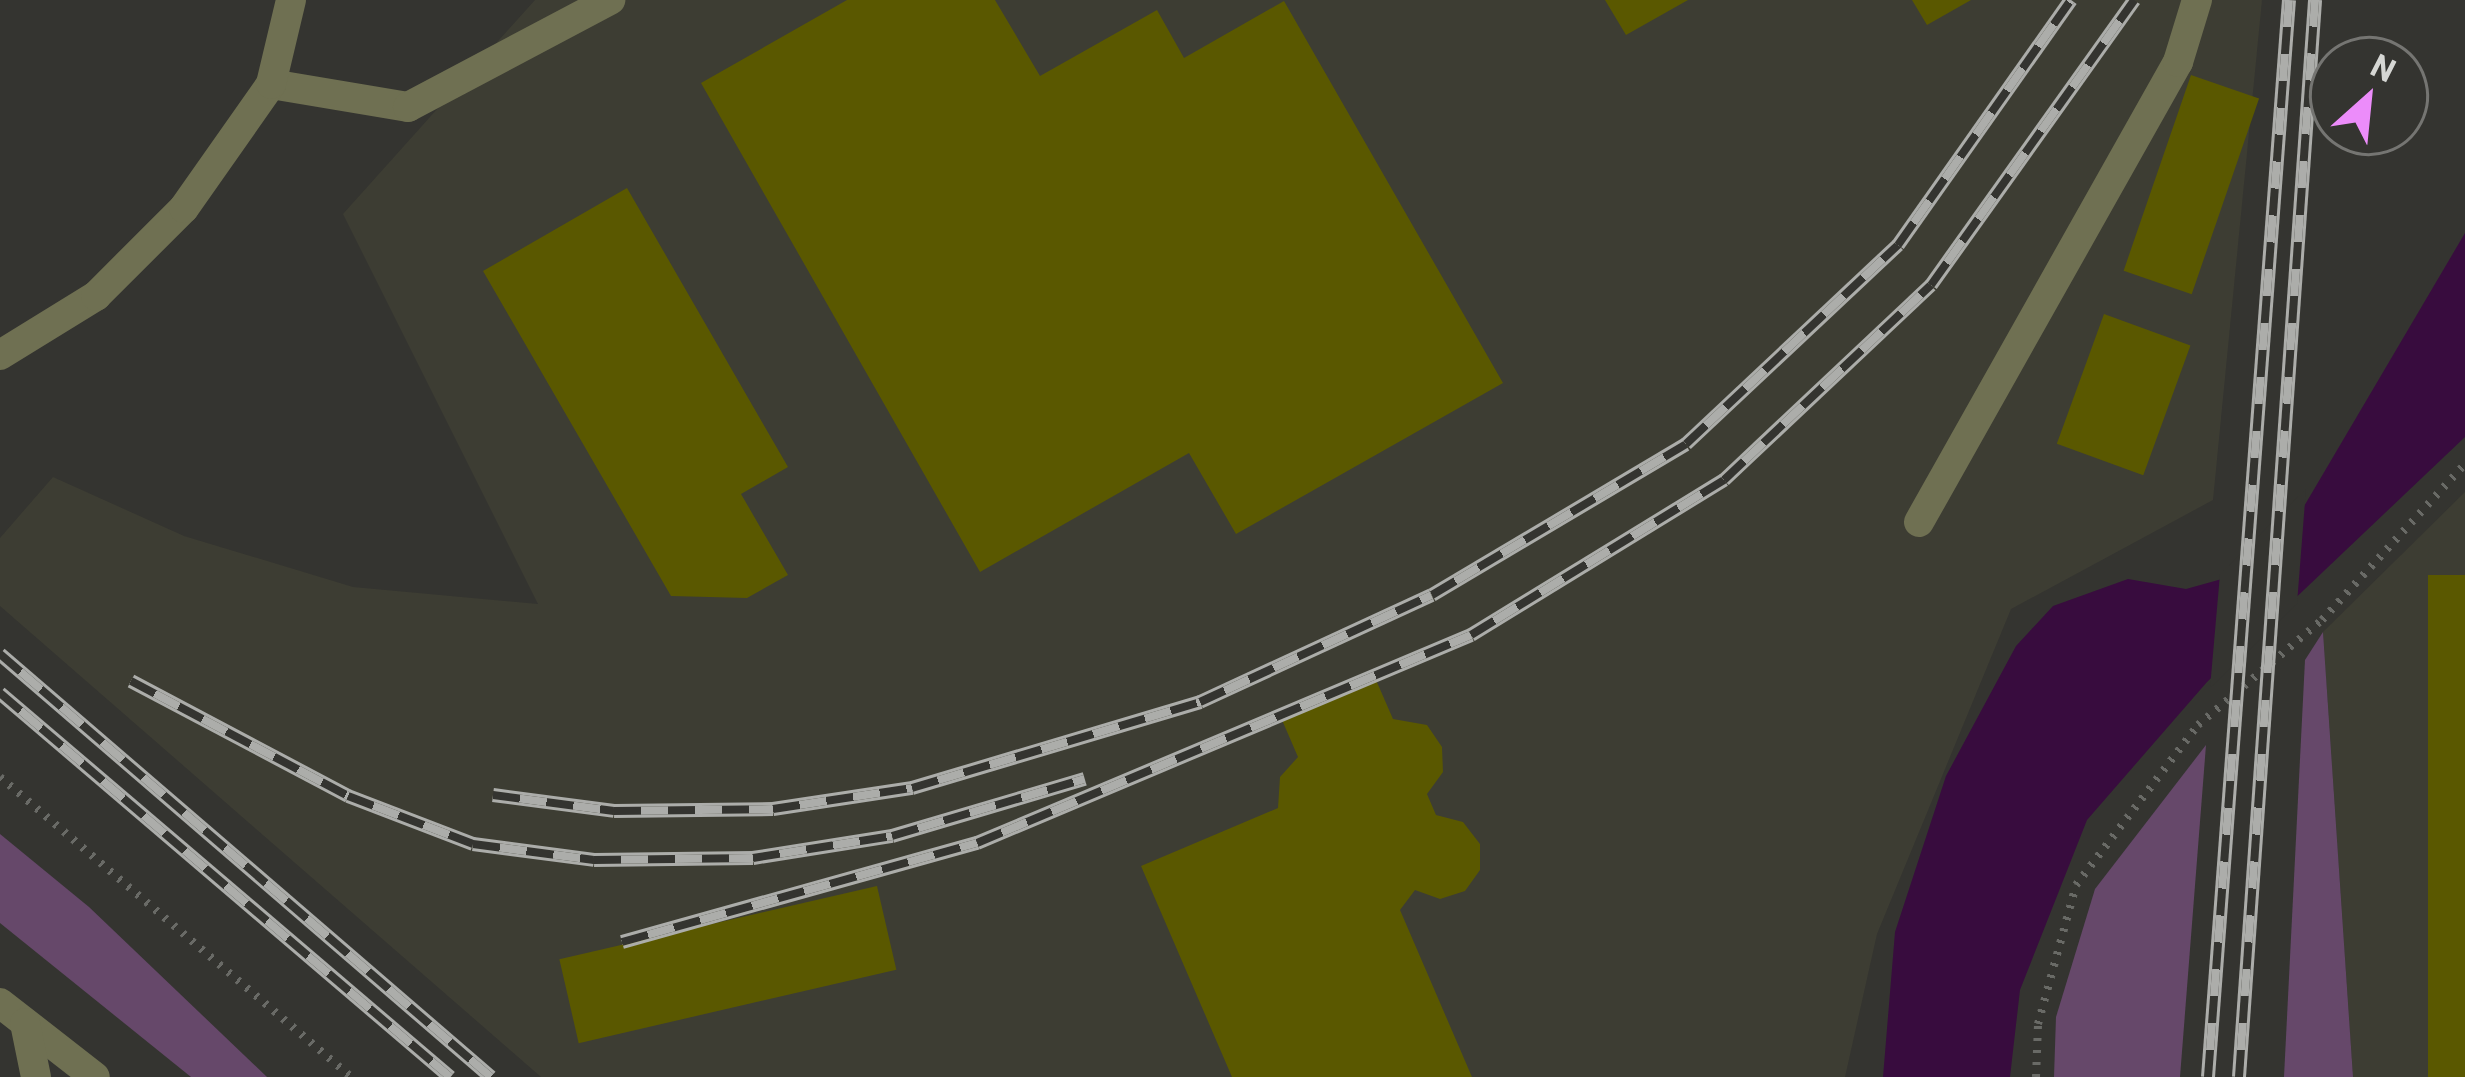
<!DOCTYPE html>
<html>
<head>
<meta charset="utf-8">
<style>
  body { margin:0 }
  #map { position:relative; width:2465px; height:1077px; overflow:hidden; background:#343430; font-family:Barlow,sans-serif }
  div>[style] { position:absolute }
  .built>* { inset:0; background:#3d3d33 }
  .green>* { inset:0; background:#66486a }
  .water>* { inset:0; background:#380c3e }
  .pier>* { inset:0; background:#343430 }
  .building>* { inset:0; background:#5a5800; transform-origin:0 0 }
  .path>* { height:8px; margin-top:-4px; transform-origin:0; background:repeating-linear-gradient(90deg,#696a66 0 3px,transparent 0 12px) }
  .minor>* { height:30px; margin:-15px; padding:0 15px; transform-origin:15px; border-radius:15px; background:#6f7052 }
  .rail>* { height:14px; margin-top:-7px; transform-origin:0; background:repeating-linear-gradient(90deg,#343430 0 27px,#acadaa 0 54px); box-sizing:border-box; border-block:3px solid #acadaa }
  span { translate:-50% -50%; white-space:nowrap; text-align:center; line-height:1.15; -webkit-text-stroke:12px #343430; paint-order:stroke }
  .north { position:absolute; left:2309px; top:36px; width:120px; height:120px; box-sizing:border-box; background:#343430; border:3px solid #757572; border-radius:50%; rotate:27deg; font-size:33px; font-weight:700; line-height:48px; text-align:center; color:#d6d7d4 }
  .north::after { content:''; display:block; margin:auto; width:42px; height:54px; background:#ec8cfa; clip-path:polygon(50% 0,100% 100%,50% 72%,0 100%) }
</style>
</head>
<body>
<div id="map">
  <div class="built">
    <div style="clip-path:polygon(535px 0,2262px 0,2213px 500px,2011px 609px,1877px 934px,1845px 1077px,541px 1077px,0 606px,0 538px,53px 477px,184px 536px,353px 587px,538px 604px,343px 214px)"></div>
    <div style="clip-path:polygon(2465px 492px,2465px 1077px,2353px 1077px,2323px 632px)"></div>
  </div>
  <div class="green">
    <div style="clip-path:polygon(2323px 632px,2353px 1077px,2284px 1077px,2305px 660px)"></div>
    <div style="clip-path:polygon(2206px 745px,2180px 1077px,2054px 1077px,2056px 1017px,2095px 889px)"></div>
    <div style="clip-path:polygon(0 834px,89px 907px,267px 1077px,191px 1077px,0 923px)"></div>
  </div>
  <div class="water">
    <div style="clip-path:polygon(2465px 233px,2465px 437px,2207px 682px,2087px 820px,2020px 990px,2010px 1077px,1883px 1077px,1895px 932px,1946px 776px,2016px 646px,2053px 606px,2128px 579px,2186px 589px,2229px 577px,2303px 508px)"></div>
  </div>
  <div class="pier">
    <div style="clip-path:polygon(2306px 489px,2297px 604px,2210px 688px,2220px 574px)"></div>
  </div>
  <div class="building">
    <div style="clip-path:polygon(847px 0,995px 0,1040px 76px,1157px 10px,1184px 58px,1284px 1px,1503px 383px,1236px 534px,1189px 453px,980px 572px,701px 83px)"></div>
    <div style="clip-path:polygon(1605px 0,1688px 0,1626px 35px)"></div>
    <div style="clip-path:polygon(1912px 0,1971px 0,1927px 25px)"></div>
    <div style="left:2191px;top:75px;width:72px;height:207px;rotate:19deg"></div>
    <div style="clip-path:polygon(627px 188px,788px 467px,741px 494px,788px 575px,747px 598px,671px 596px,483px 271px)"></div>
    <div style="left:2104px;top:314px;width:92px;height:138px;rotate:20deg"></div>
    <div style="left:2428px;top:575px;width:37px;height:502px"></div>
    <div style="clip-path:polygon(1376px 680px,1393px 719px,1427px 725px,1442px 747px,1443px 772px,1427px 794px,1436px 815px,1463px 822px,1480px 844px,1480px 870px,1465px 891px,1440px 899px,1415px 890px,1400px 910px,1472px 1077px,1232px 1077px,1141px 866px,1278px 808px,1280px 777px,1298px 757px,1282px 720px)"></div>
    <div style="left:877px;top:886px;width:86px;height:326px;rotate:77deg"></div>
  </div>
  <div class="path">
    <div style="left:0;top:777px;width:462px;rotate:40.5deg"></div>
    <div style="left:2036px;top:1077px;width:53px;rotate:-87.8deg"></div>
    <div style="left:2038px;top:1024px;width:144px;rotate:-74.7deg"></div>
    <div style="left:2076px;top:885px;width:201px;rotate:-52.7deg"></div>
    <div style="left:2198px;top:725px;width:162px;rotate:-40.3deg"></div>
    <div style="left:2322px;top:620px;width:212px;rotate:-47.5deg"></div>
  </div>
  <div class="minor">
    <div style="left:271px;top:84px;width:139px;rotate:9.5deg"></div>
    <div style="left:408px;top:107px;width:229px;rotate:-27.9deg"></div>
    <div style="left:0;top:355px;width:113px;rotate:-31.6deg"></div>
    <div style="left:96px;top:296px;width:124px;rotate:-45deg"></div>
    <div style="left:184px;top:208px;width:151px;rotate:-54.9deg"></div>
    <div style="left:271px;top:84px;width:86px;rotate:-76.6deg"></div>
    <div style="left:1919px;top:522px;width:528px;rotate:-60.62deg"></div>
    <div style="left:2178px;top:62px;width:65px;rotate:-73deg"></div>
    <div style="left:0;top:1003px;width:120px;rotate:37.9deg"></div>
    <div style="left:25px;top:1023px;width:55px;rotate:78.5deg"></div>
  </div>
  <div class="rail">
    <div style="left:0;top:654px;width:648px;rotate:40.75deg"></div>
    <div style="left:131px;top:681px;width:246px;rotate:27.9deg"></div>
    <div style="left:348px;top:796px;width:134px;rotate:21deg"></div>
    <div style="left:473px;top:844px;width:122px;rotate:7.5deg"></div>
    <div style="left:594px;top:860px;width:159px;rotate:-0.7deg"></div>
    <div style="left:753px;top:858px;width:141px;rotate:-9deg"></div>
    <div style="left:892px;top:836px;width:201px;rotate:-16.5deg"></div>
    <div style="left:0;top:693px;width:592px;rotate:40.48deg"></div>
    <div style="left:493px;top:795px;width:122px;rotate:7.5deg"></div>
    <div style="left:614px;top:811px;width:159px;rotate:-0.7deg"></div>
    <div style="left:773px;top:809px;width:141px;rotate:-8.6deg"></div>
    <div style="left:912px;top:788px;width:301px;rotate:-16.6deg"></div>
    <div style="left:1200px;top:702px;width:255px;rotate:-24.8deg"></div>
    <div style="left:1432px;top:595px;width:295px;rotate:-30.7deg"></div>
    <div style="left:1686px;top:444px;width:291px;rotate:-43.2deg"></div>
    <div style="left:1898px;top:245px;width:300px;rotate:-54.8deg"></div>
    <div style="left:622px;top:942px;width:369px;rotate:-15.6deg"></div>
    <div style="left:977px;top:843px;width:536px;rotate:-22.83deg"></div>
    <div style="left:1471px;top:635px;width:297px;rotate:-31.5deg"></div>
    <div style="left:1724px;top:480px;width:284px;rotate:-43.3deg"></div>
    <div style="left:1931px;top:285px;width:350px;rotate:-54.5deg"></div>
    <div style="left:2208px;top:1077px;width:1080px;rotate:-85.7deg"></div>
    <div style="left:2239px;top:1077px;width:1080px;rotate:-85.96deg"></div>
  </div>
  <div class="north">N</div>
</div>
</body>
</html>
